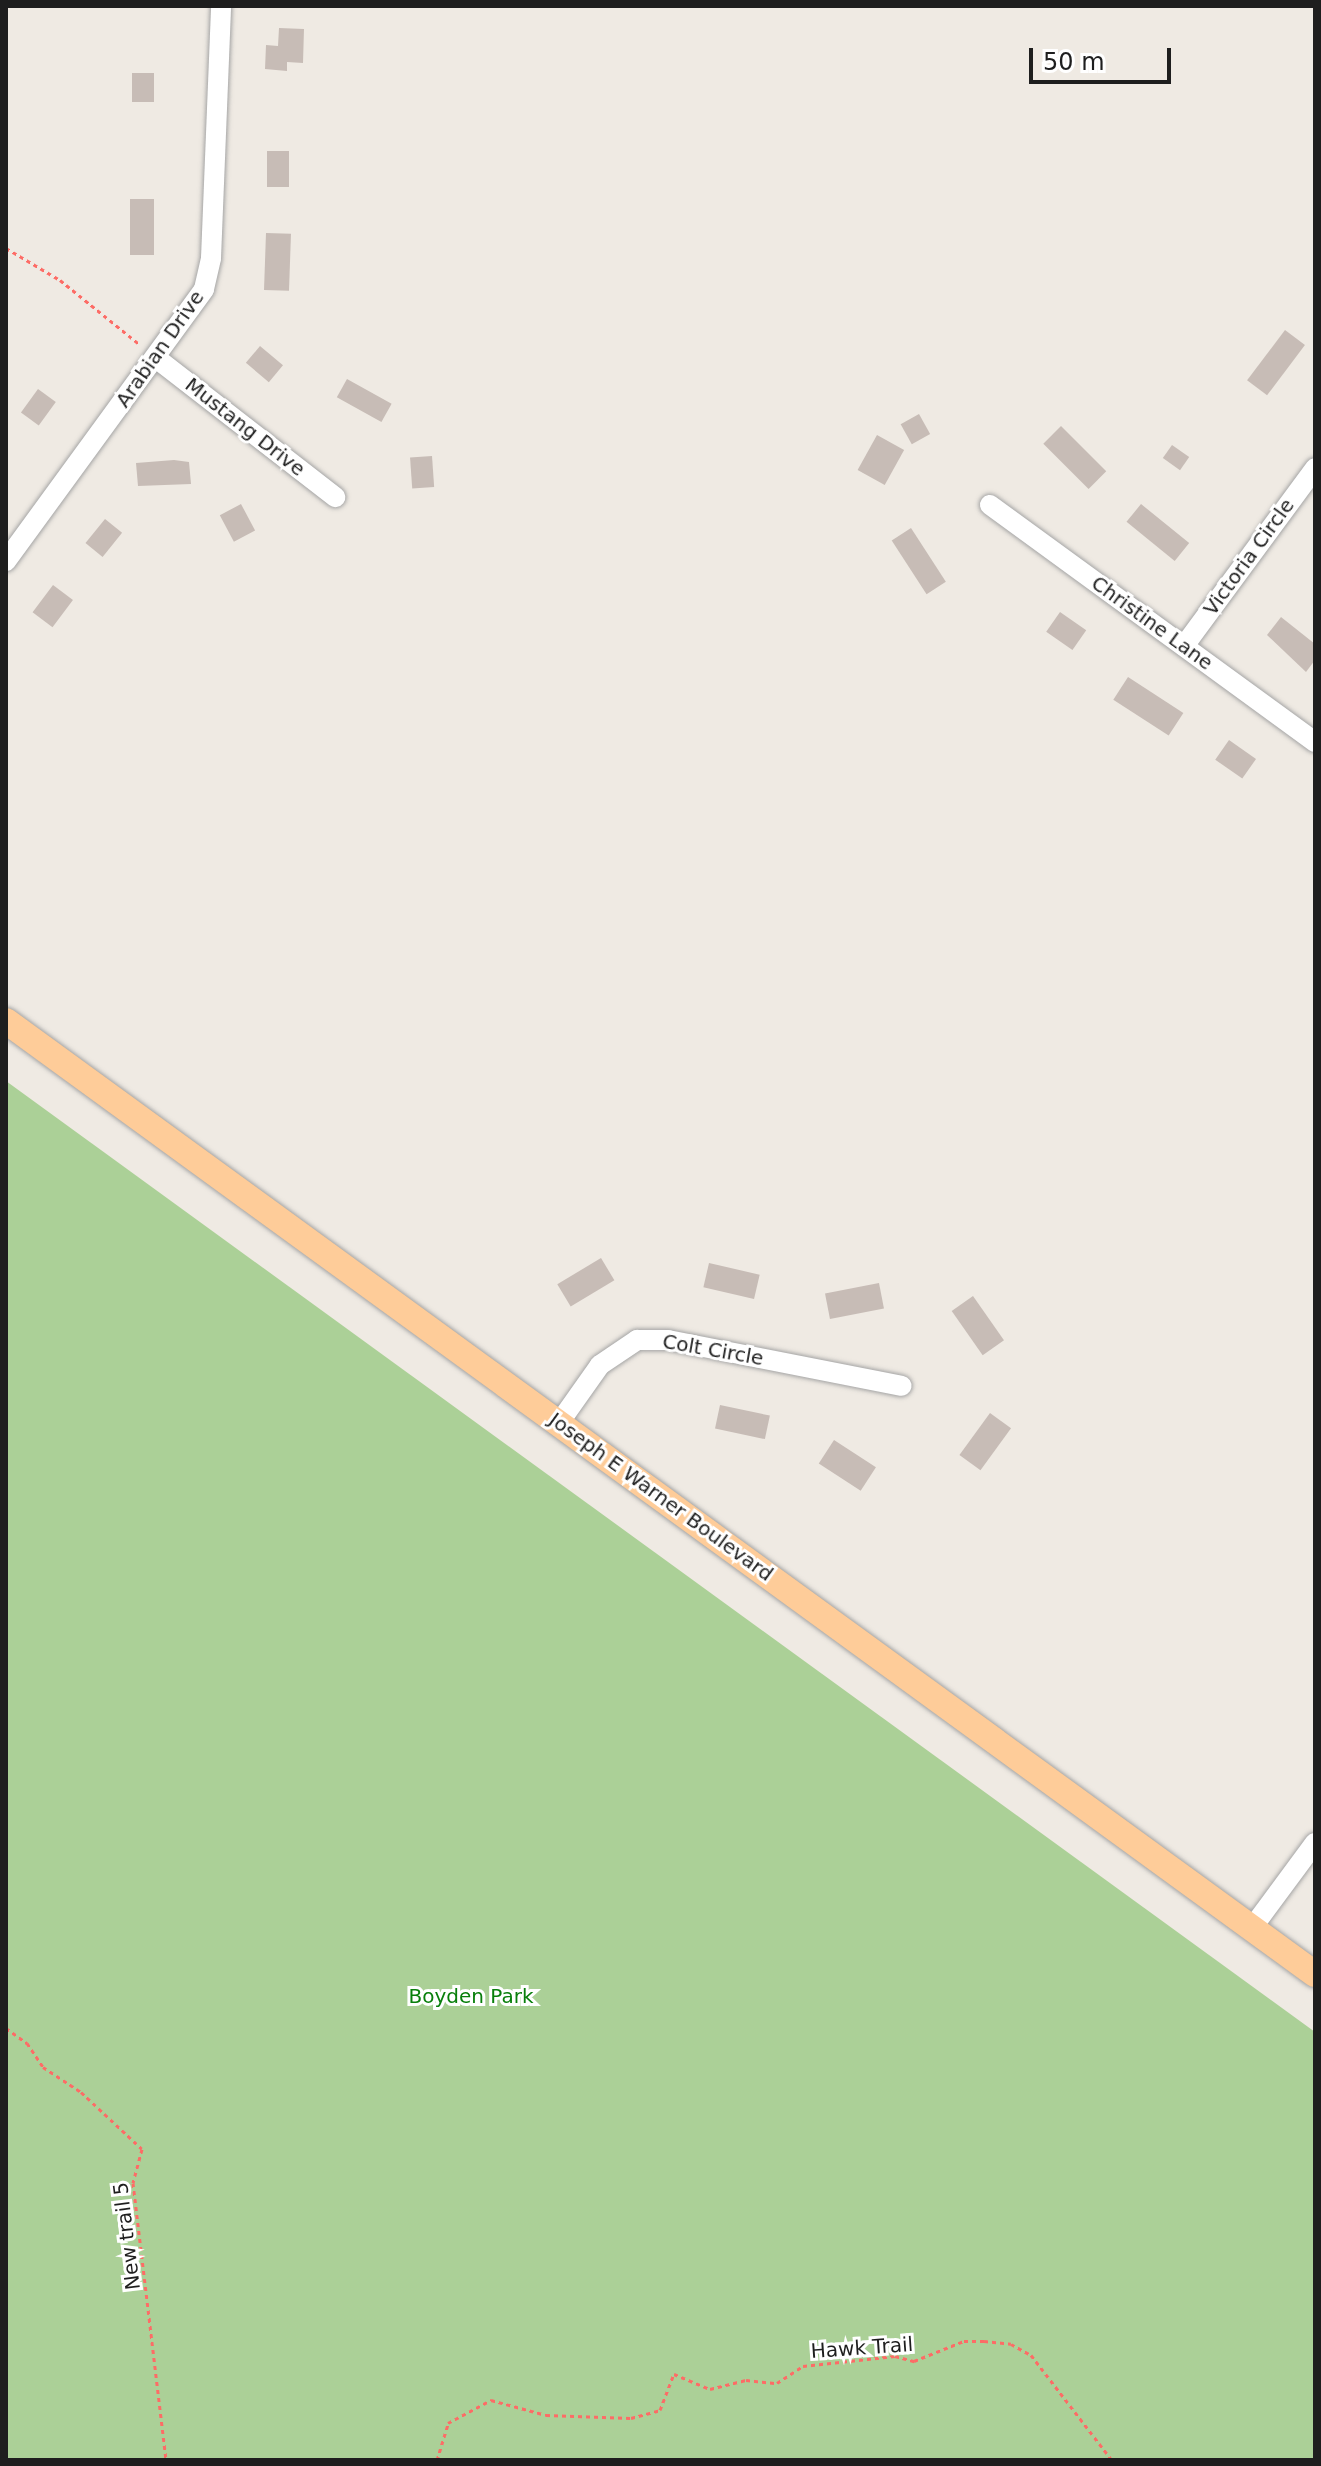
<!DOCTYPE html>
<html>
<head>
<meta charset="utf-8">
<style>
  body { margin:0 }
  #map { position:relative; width:1321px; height:2466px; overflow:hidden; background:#efeae3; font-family:"DejaVu Sans",sans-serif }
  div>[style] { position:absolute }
  .forest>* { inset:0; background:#abd097 }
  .building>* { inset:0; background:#c7bcb6; transform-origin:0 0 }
  .path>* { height:3px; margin-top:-1.5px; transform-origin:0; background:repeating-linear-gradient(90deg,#fd6c66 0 4px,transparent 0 8px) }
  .roads { filter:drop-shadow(0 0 2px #a5a5a5) drop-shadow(0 0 2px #a5a5a5) }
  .minor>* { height:20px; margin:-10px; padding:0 10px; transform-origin:10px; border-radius:10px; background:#fff }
  .major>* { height:26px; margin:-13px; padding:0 13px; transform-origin:13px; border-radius:13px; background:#fecc99 }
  span { translate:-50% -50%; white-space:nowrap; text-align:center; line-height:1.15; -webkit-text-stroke:6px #fff; paint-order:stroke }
  .street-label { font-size:20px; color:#1e1e1e }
  .park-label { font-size:20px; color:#087f0b }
  .frame { position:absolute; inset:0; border:8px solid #1e1e1e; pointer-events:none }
  .scale { position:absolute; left:1029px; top:48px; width:142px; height:36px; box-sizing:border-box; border:4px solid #1e1e1e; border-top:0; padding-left:10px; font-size:24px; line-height:28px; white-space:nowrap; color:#1e1e1e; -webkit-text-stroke:6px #fff; paint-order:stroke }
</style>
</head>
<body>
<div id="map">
  <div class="forest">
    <div style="clip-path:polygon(6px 1081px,1315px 2032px,1315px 2460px,6px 2460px)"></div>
  </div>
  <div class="building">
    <div style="clip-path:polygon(279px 28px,304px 29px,303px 63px,287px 62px,287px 71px,265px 69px,266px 45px,278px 46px)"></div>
    <div style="left:132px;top:73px;width:22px;height:29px"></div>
    <div style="left:267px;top:151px;width:22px;height:36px"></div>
    <div style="left:130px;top:199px;width:24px;height:56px"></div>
    <div style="left:266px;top:233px;width:25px;height:57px;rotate:2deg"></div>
    <div style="left:1285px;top:330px;width:25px;height:63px;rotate:37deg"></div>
    <div style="left:260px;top:346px;width:30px;height:22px;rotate:40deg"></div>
    <div style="left:347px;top:379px;width:51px;height:21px;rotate:29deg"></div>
    <div style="left:38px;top:389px;width:22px;height:29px;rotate:36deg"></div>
    <div style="left:919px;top:414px;width:23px;height:21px;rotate:61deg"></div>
    <div style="left:1061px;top:426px;width:64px;height:25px;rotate:45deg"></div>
    <div style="left:877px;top:435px;width:31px;height:40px;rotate:29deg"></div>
    <div style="left:1172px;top:445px;width:21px;height:16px;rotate:35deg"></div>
    <div style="left:432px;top:456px;width:31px;height:22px;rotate:86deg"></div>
    <div style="clip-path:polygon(174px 460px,189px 462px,191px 484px,138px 486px,136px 463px)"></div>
    <div style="left:241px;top:504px;width:30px;height:24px;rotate:62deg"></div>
    <div style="left:1141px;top:504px;width:62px;height:23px;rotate:39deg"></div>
    <div style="left:105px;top:519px;width:22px;height:31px;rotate:39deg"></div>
    <div style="left:911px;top:528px;width:64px;height:23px;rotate:57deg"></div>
    <div style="left:53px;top:585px;width:25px;height:34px;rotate:37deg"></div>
    <div style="left:1060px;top:612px;width:32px;height:24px;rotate:35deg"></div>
    <div style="clip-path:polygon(1281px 617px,1315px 644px,1315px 660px,1306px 672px,1267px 635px)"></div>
    <div style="left:1128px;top:677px;width:66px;height:27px;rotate:33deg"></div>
    <div style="left:1229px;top:740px;width:33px;height:24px;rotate:35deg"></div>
    <div style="left:601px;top:1258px;width:26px;height:51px;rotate:59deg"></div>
    <div style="left:709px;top:1263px;width:52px;height:25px;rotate:13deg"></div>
    <div style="left:879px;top:1283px;width:26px;height:55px;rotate:79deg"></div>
    <div style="left:973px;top:1296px;width:54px;height:26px;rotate:55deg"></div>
    <div style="left:720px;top:1405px;width:51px;height:24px;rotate:12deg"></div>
    <div style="left:990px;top:1413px;width:26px;height:52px;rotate:36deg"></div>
    <div style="left:834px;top:1440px;width:50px;height:28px;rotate:33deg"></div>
  </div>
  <div class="path">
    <div style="left:6px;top:248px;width:63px;rotate:30.7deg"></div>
    <div style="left:60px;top:280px;width:102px;rotate:39deg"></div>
    <div style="left:6px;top:2028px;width:26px;rotate:36deg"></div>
    <div style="left:27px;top:2043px;width:29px;rotate:56deg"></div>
    <div style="left:43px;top:2067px;width:45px;rotate:33.3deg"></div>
    <div style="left:81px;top:2092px;width:83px;rotate:43.1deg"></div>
    <div style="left:142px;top:2149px;width:35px;rotate:105deg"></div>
    <div style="left:133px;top:2183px;width:279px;rotate:83.2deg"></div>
    <div style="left:437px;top:2460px;width:39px;rotate:-73deg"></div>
    <div style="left:448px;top:2423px;width:49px;rotate:-28.1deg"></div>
    <div style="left:491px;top:2400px;width:57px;rotate:15.3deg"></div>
    <div style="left:546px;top:2415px;width:85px;rotate:2deg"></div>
    <div style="left:631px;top:2418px;width:30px;rotate:-15deg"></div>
    <div style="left:660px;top:2410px;width:39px;rotate:-69deg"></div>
    <div style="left:674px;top:2374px;width:39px;rotate:23deg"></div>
    <div style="left:710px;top:2389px;width:37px;rotate:-14deg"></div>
    <div style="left:746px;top:2380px;width:31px;rotate:6deg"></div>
    <div style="left:777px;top:2383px;width:31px;rotate:-33deg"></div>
    <div style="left:803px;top:2366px;width:93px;rotate:-6.2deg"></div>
    <div style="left:895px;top:2356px;width:20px;rotate:15deg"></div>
    <div style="left:914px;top:2361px;width:54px;rotate:-21.8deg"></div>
    <div style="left:964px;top:2341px;width:20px"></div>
    <div style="left:984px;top:2341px;width:27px;rotate:6deg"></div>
    <div style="left:1011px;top:2344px;width:23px;rotate:29deg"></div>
    <div style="left:1031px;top:2355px;width:133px;rotate:52.4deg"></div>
  </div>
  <div class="roads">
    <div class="minor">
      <div style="left:156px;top:358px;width:227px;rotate:37.8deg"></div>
      <div style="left:990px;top:505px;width:402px;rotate:36.1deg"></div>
      <div style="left:6px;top:561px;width:336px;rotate:-53.9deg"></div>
      <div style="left:204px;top:289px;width:32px;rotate:-77deg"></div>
      <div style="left:211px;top:258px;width:252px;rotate:-87.7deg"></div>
      <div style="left:1184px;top:646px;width:221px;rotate:-53.6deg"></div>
      <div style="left:559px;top:1423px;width:71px;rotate:-54.7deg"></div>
      <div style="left:600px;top:1365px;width:45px;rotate:-34deg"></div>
      <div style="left:637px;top:1340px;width:31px"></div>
      <div style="left:668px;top:1340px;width:238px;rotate:11.1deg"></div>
      <div style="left:1252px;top:1928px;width:106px;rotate:-53.5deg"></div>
    </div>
    <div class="major">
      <div style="left:6px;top:1021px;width:1619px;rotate:36.06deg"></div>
    </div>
  </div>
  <div class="street-label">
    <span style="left:160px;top:349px;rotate:-55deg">Arabian Drive</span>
    <span style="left:245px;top:427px;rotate:38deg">Mustang Drive</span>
    <span style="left:1249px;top:557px;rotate:-54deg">Victoria Circle</span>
    <span style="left:1152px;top:623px;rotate:36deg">Christine Lane</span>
    <span style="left:713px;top:1350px;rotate:10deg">Colt Circle</span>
    <span style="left:661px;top:1497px;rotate:36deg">Joseph E Warner Boulevard</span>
    <span style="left:127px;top:2236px;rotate:-97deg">New trail 5</span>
    <span style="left:862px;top:2348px;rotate:-4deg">Hawk Trail</span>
  </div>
  <div class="park-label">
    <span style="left:471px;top:1996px">Boyden Park</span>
  </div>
  <div class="frame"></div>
  <div class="scale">50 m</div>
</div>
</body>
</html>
